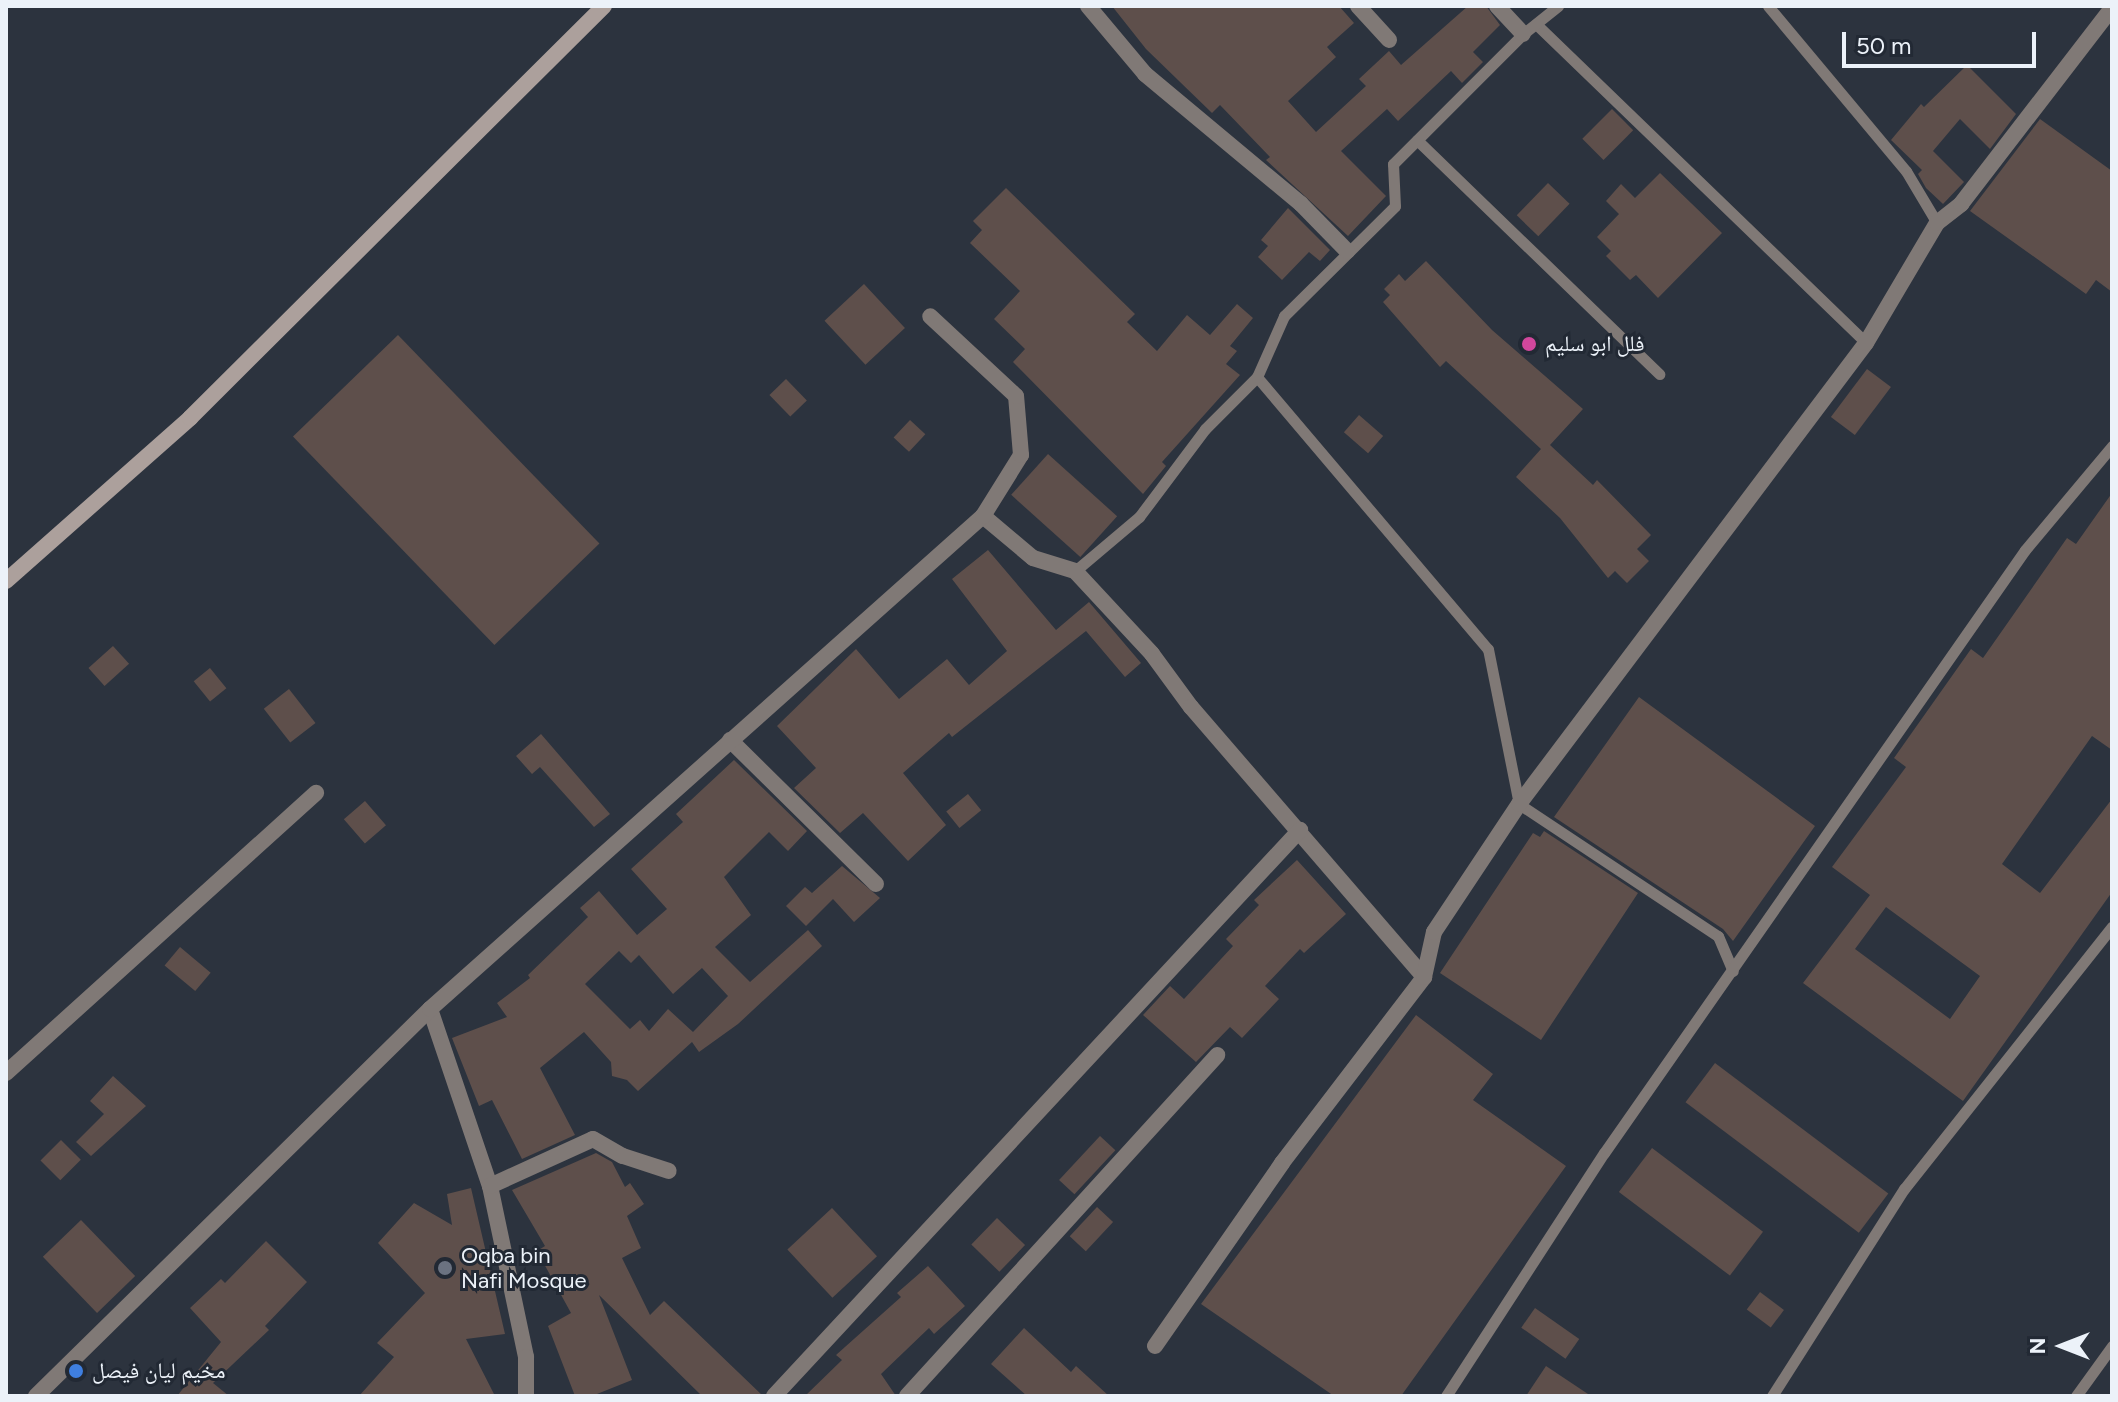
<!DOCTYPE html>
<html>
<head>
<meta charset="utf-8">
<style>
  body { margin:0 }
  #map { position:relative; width:2118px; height:1402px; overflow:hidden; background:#2c333e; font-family:Figtree,"Noto Naskh Arabic",sans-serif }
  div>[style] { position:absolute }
  .building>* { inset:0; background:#5e4f4b; transform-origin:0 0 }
  .lane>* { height:11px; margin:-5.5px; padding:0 5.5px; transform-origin:5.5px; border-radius:5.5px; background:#807976 }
  .street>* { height:16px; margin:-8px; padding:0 8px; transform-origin:8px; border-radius:8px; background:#807976 }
  .secondary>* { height:16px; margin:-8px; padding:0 8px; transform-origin:8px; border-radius:8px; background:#aca09c }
  .dots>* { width:22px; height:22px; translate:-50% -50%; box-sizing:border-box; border:4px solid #222934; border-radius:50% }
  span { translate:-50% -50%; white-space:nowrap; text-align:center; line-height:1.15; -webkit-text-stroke:6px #222934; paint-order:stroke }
  .poi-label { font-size:22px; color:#ecf2f9 }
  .left { translate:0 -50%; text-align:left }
  .frame { position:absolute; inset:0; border:8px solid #ecf2f9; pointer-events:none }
  .north { position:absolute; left:2022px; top:1306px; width:80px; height:80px; -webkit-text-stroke:6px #222934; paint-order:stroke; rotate:270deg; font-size:22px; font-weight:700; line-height:32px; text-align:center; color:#ecf2f9 }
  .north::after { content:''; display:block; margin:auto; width:28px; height:36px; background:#ecf2f9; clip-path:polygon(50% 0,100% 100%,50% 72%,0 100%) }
  .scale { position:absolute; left:1842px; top:32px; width:194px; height:36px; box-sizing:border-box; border:4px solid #ecf2f9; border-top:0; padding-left:10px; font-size:24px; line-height:28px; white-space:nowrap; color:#ecf2f9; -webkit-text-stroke:6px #222934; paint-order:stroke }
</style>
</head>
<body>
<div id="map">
  <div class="building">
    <div style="clip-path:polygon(1112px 6px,1339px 6px,1354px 23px,1327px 47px,1336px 57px,1288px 101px,1316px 132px,1366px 86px,1359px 79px,1389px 51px,1401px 65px,1468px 6px,1486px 6px,1500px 25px,1473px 52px,1483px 62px,1462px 83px,1451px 71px,1398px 121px,1387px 109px,1341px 151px,1386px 196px,1348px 236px,1266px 160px,1270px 157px,1220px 105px,1212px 113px,1146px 49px)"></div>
    <div style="clip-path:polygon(1967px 65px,2016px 114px,1990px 149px,1960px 119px,1933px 151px,1964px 182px,1943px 204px,1926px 188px,1918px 174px,1922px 170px,1891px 140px,1921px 104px,1924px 107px)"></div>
    <div style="left:1612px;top:109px;width:30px;height:42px;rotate:45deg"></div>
    <div style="clip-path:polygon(2040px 119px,2112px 171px,2112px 292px,2096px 280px,2086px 294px,1970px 211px)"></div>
    <div style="clip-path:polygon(1660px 173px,1722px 233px,1658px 298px,1636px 275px,1630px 280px,1606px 256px,1611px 251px,1597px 237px,1619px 214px,1606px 201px,1621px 184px,1635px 198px)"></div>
    <div style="left:1548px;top:183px;width:30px;height:45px;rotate:44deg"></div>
    <div style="clip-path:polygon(1006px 188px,1135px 314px,1127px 322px,1157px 351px,1187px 315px,1210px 335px,1237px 304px,1253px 318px,1230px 346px,1237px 351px,1226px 364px,1240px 375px,1162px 462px,1166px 466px,1143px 494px,1013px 362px,1025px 349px,994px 319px,1020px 291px,970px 243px,982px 230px,973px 221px)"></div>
    <div style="clip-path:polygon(1288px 208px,1330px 250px,1320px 261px,1309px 252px,1282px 280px,1258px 257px,1268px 246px,1261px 240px)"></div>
    <div style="clip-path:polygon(1426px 261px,1492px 330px,1583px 409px,1550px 445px,1593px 485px,1597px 480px,1651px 535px,1637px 549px,1649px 561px,1627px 583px,1615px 571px,1608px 578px,1560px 518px,1516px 477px,1541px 449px,1446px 361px,1440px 367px,1383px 302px,1390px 295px,1384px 289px,1399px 274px,1405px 281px)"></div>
    <div style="left:864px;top:284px;width:60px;height:54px;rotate:47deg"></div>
    <div style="left:398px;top:335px;width:290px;height:146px;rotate:46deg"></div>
    <div style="left:1867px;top:369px;width:30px;height:60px;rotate:37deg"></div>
    <div style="left:786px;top:379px;width:30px;height:23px;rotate:46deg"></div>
    <div style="left:1359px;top:415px;width:32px;height:23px;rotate:41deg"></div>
    <div style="left:910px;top:420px;width:21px;height:24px;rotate:43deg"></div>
    <div style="left:1048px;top:454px;width:93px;height:55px;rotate:42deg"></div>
    <div style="clip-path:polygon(evenodd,2112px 493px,2112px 750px,2092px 736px,2002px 864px,2040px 893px,2112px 799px,2112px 892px,1963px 1101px,1803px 983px,1870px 895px,1832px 867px,1906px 767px,1894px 758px,1971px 649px,1983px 658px,2067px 538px,2076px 544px,2112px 493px,1886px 907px,1980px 976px,1950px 1019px,1855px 949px,1886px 907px)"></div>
    <div style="clip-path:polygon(988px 550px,1056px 630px,1089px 602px,1141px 663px,1125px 677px,1086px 631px,952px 737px,949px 733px,903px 773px,946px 825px,908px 861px,863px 813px,840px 833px,794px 788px,816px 768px,777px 726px,856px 649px,899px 699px,947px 659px,969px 685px,1007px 651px,952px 579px)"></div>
    <div style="left:113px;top:646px;width:24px;height:33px;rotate:48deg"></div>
    <div style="left:210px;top:668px;width:26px;height:21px;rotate:51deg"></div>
    <div style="left:289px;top:689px;width:43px;height:32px;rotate:52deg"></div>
    <div style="clip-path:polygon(1639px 697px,1815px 826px,1733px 941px,1723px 929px,1554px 817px)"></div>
    <div style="clip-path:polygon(541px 734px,610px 814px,594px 827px,540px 767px,532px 774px,516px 756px)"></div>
    <div style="clip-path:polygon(evenodd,734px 760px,807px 831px,788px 851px,769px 832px,724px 877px,751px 915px,715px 947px,750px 982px,808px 930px,822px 946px,738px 1024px,699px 1052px,692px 1042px,638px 1091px,627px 1080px,612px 1076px,611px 1062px,584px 1032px,540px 1068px,575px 1135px,522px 1159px,492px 1100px,479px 1106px,452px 1038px,507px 1017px,497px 1003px,530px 978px,528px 975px,588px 917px,580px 908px,599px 891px,637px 935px,667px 909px,631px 869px,683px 822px,676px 814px,734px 760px,619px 951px,631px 963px,639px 955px,673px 994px,702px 968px,728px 996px,693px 1032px,668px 1009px,649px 1031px,640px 1020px,630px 1029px,585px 984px,619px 951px)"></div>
    <div style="left:968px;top:794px;width:21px;height:28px;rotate:51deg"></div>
    <div style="left:365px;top:801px;width:32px;height:28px;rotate:49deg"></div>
    <div style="clip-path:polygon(1544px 831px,1638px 893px,1541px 1040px,1440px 973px,1533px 833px,1540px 837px)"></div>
    <div style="clip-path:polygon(1297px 860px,1346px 914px,1304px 953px,1300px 949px,1265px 986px,1279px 999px,1242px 1038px,1230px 1027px,1196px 1062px,1143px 1015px,1170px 986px,1184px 999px,1233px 946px,1226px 939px,1259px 905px,1254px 900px)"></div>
    <div style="clip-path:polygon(842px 866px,880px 898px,854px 922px,833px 899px,806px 926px,786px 906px,805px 887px,812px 893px)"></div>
    <div style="left:180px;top:947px;width:40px;height:24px;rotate:40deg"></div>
    <div style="clip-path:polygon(1416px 1015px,1493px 1074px,1473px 1100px,1566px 1166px,1401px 1396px,1334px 1396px,1201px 1304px)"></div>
    <div style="left:1715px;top:1063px;width:217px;height:49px;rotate:37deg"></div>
    <div style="clip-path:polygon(113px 1076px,146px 1106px,91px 1156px,76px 1142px,104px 1114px,90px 1101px)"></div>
    <div style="left:1100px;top:1136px;width:21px;height:60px;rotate:43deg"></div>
    <div style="left:61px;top:1140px;width:28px;height:29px;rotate:45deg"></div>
    <div style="left:1652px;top:1148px;width:139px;height:55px;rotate:37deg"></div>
    <div style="clip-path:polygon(596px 1153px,612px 1162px,625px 1187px,630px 1183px,644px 1204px,627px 1216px,641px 1248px,622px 1258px,650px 1315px,664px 1301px,763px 1396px,702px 1396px,599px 1295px,632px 1380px,592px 1396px,575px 1396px,548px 1326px,571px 1313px,537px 1251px,545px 1246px,512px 1190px)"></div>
    <div style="clip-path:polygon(471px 1188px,505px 1334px,466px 1339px,495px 1396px,359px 1396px,394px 1357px,377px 1343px,425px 1293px,378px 1243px,414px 1203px,452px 1225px,447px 1194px)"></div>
    <div style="left:1097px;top:1207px;width:22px;height:40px;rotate:43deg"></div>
    <div style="left:832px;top:1208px;width:66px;height:61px;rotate:47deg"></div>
    <div style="left:997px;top:1218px;width:39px;height:37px;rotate:44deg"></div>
    <div style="left:81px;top:1220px;width:78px;height:53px;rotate:46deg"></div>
    <div style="clip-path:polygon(266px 1241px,307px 1282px,265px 1326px,269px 1330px,213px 1383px,229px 1396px,177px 1396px,221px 1342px,190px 1308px,221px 1279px,225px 1283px)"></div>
    <div style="clip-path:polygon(928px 1266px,965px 1306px,934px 1334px,929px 1328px,881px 1374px,896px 1396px,805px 1396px,842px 1360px,836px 1355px,901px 1297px,897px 1293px)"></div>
    <div style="left:1760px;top:1292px;width:30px;height:22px;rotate:37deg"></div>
    <div style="left:1535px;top:1308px;width:54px;height:24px;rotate:35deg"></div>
    <div style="clip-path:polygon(1024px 1328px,1071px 1372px,1076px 1366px,1109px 1396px,1027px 1396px,991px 1364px)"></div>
    <div style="clip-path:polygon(1546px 1366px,1591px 1396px,1526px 1396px)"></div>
  </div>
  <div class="lane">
    <div style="left:1768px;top:6px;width:215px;rotate:50.1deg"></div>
    <div style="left:1906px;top:171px;width:61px;rotate:59.2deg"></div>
    <div style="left:1536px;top:24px;width:459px;rotate:44deg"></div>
    <div style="left:1417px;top:140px;width:337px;rotate:44deg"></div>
    <div style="left:1257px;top:377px;width:357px;rotate:49.7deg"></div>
    <div style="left:1488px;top:649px;width:158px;rotate:78.7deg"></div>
    <div style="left:1519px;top:804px;width:239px;rotate:33.6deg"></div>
    <div style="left:1718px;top:936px;width:38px;rotate:67deg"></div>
    <div style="left:1075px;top:571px;width:84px;rotate:-40.2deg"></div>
    <div style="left:1139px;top:517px;width:110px;rotate:-53.1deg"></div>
    <div style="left:1205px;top:429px;width:74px;rotate:-45deg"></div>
    <div style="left:1257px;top:377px;width:67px;rotate:-66.1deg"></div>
    <div style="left:1284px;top:316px;width:156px;rotate:-44.7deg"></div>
    <div style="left:1395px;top:206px;width:42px;rotate:-92.7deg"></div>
    <div style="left:1393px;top:164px;width:184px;rotate:-45deg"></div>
    <div style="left:1523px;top:34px;width:45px;rotate:-38.7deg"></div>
    <div style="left:1446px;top:1396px;width:290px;rotate:-57deg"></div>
    <div style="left:1604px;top:1153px;width:735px;rotate:-55.08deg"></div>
    <div style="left:2025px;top:550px;width:136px;rotate:-50.1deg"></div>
    <div style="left:1772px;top:1396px;width:246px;rotate:-57.5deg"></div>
    <div style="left:1904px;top:1189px;width:335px;rotate:-51.6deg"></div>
    <div style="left:2076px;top:1396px;width:62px;rotate:-54.2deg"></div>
  </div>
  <div class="street">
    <div style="left:1088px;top:6px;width:89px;rotate:50deg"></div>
    <div style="left:1145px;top:74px;width:203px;rotate:39.8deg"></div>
    <div style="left:1301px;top:204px;width:66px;rotate:45.6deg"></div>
    <div style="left:1358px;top:6px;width:46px;rotate:47.6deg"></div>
    <div style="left:1497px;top:6px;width:38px;rotate:47deg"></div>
    <div style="left:983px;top:516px;width:65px;rotate:40deg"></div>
    <div style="left:1033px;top:558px;width:44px;rotate:17.2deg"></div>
    <div style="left:1075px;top:571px;width:113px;rotate:47.1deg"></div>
    <div style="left:1152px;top:654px;width:66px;rotate:53.7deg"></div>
    <div style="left:1191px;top:707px;width:357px;rotate:49.2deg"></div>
    <div style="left:730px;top:740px;width:205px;rotate:44.6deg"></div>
    <div style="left:430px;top:1009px;width:187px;rotate:71.3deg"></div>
    <div style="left:490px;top:1186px;width:175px;rotate:78.1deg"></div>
    <div style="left:526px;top:1357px;width:39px;rotate:90deg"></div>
    <div style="left:6px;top:1073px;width:418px;rotate:-42.1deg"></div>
    <div style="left:490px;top:1186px;width:113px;rotate:-24.5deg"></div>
    <div style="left:593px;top:1139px;width:34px;rotate:30deg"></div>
    <div style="left:623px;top:1156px;width:48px;rotate:18.1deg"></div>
    <div style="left:1155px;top:1346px;width:223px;rotate:-55.2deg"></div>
    <div style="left:1282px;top:1163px;width:234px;rotate:-52.6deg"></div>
    <div style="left:1424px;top:977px;width:46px;rotate:-77.5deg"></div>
    <div style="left:1434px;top:932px;width:154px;rotate:-56.4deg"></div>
    <div style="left:1519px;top:804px;width:577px;rotate:-53.03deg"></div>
    <div style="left:1866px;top:343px;width:139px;rotate:-59.4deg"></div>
    <div style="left:1937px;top:223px;width:31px;rotate:-38deg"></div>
    <div style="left:1961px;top:204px;width:247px;rotate:-52.4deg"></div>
    <div style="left:36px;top:1396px;width:552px;rotate:-44.49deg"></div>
    <div style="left:430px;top:1009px;width:741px;rotate:-41.72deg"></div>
    <div style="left:983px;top:516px;width:72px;rotate:-58.1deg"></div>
    <div style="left:1021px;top:455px;width:59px;rotate:-94.8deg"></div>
    <div style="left:1016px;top:396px;width:117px;rotate:-137.1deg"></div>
    <div style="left:774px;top:1396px;width:773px;rotate:-47.1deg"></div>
    <div style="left:907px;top:1396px;width:461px;rotate:-47.7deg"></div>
  </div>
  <div class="secondary">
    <div style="left:6px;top:581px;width:246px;rotate:-41.5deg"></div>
    <div style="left:190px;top:418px;width:584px;rotate:-44.86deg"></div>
  </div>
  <div class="dots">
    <div style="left:1529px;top:344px;background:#d1479c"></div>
    <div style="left:445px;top:1268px;background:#6b7280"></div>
    <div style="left:76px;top:1371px;background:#3f7fe0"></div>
  </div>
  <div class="poi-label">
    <span class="left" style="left:1545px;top:344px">فلل ابو سليم</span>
    <span class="left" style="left:461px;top:1268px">Oqba bin<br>Nafi Mosque</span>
    <span class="left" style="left:92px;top:1371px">مخيم ليان فيصل</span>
  </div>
  <div class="frame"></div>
  <div class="north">N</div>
  <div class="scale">50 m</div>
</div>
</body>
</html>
